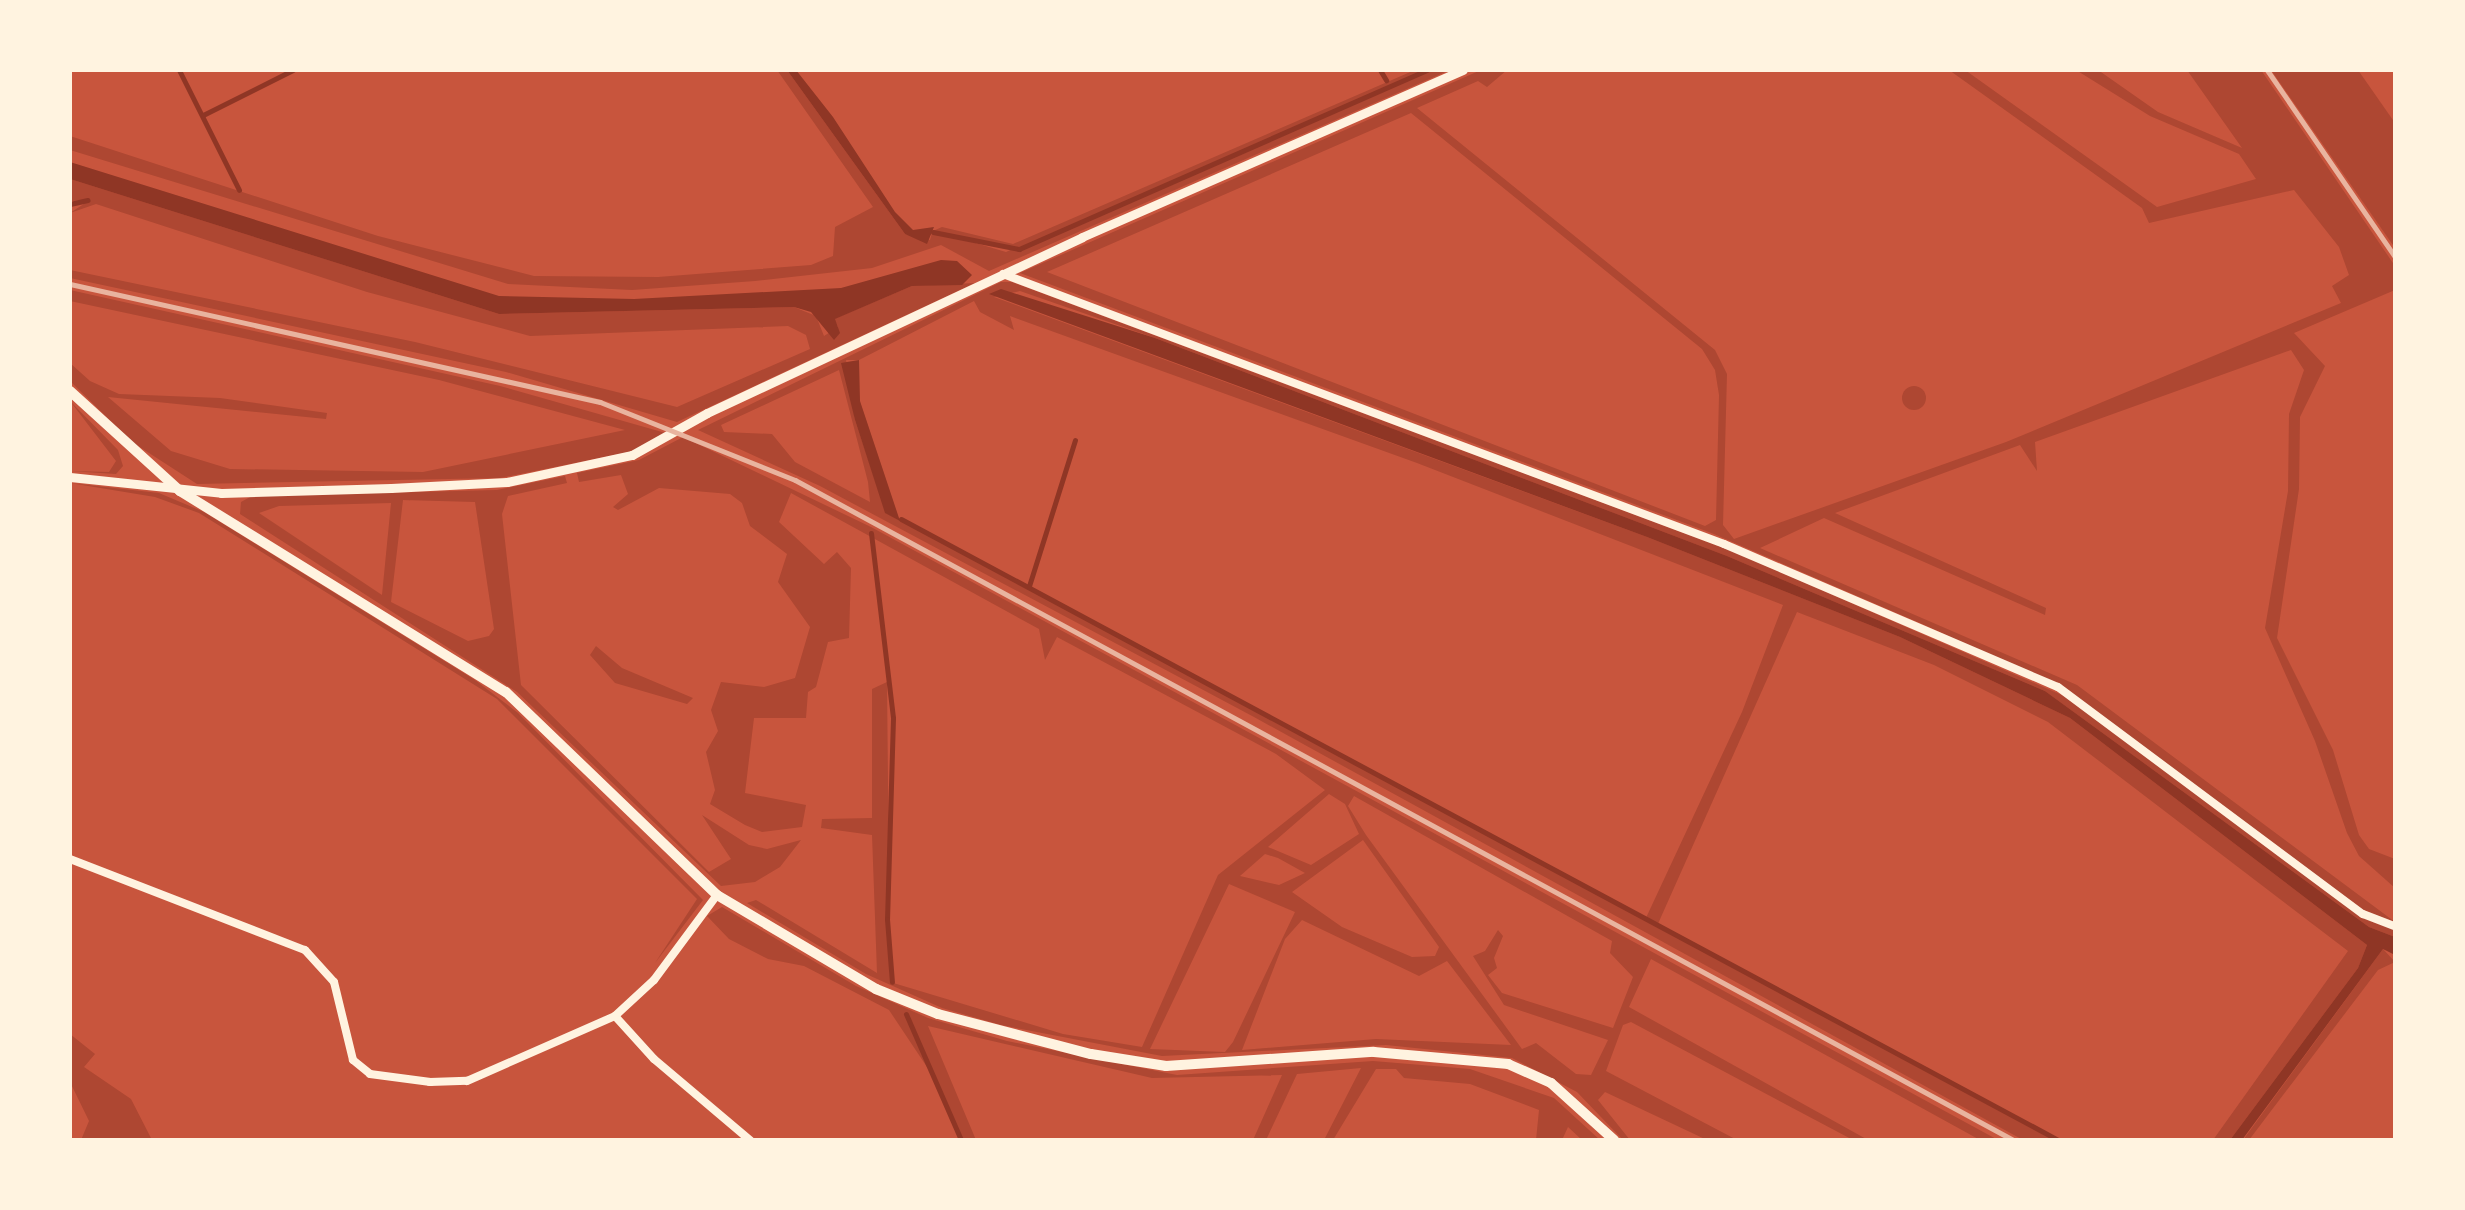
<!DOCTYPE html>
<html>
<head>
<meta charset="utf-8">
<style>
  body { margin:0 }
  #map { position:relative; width:2465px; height:1210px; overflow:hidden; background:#c8553d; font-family:Mulish,sans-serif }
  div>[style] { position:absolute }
  .green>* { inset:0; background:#ae4732 }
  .round { border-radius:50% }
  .water>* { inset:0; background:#8f3625 }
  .stream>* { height:5px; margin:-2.5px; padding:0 2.5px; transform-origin:2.5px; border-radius:2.5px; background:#8f3625 }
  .minor>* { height:8px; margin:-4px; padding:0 4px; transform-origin:4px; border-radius:4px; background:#fff3e0 }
  .tertiary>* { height:9px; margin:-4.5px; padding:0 4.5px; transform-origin:4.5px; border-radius:4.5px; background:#fff3e0 }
  .secondary>* { height:10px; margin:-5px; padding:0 5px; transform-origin:5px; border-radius:5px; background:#fff3e0 }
  .rail>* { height:5px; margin:-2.5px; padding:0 2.5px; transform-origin:2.5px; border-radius:2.5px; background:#e9b49f }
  span { translate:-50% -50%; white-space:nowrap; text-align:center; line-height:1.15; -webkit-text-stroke:10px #fff3e0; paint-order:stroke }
  .frame { position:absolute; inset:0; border:72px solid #fff3e0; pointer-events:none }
</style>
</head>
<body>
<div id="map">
  <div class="green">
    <div style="clip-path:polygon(777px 70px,787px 70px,905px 234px,930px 240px,932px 233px,945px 234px,1006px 252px,1428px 70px,1450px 70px,989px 271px,941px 245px,872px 268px,755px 281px,632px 290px,508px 284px,70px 150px,70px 136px,378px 236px,534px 276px,658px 277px,811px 265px,833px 256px,835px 227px,873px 207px)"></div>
    <div style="clip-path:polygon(1415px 70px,1425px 70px,1018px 248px,933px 231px,942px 227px,1013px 244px)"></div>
    <div style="clip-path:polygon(evenodd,1481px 70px,1507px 70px,1487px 87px,1478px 81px,1417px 108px,1715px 350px,1727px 374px,1723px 525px,1734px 539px,2006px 442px,2341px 303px,2332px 286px,2349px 275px,2339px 247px,2294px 190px,2149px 223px,2142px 208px,1949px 70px,1965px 70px,2157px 207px,2256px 179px,2239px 154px,2150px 116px,2076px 70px,2098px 70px,2158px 112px,2242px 148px,2187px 70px,2261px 70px,2395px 266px,2395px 290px,2294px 333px,2325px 366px,2300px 417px,2299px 489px,2277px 638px,2333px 750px,2359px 835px,2369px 849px,2395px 859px,2395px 888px,2359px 856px,2347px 833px,2315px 741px,2265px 628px,2288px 491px,2289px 414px,2304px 370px,2291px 350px,2035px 442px,2037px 471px,2020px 445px,1835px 513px,2046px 608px,2045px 615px,1824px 518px,1760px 548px,2077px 685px,2395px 922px,2365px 911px,2077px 697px,1929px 627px,1714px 534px,1020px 273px,1481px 70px,1411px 113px,1702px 349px,1715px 370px,1719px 395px,1716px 520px,1705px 526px,1047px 272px,1411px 113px)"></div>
    <div style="clip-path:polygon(2271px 70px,2358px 70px,2395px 123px,2395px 248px)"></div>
    <div style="clip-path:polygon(70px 179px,499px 314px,794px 307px,816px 316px,824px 336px,838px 327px,834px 319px,912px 286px,975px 283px,677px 422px,506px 372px,70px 278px,70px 270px,415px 342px,677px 407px,810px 349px,806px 335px,788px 326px,530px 336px,367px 292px,96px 204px,70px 213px,90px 200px,70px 201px)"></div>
    <div style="clip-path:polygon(evenodd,1001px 282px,1012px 282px,1732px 551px,2064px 696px,2365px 918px,2395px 929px,2395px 937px,2369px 927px,2045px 691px,1727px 556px,1155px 338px,1020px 291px,994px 297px,1647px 537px,1900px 637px,2070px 718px,2367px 945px,2358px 968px,2230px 1140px,2213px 1140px,2348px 951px,2048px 722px,1934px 665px,1797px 612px,1657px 926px,1645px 920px,1742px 712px,1783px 605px,1417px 463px,1010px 316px,1014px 330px,980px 312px,974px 301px,859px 360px,846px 360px,855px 420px,886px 513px,2054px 1140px,2023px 1140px,1254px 717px,820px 486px,698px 430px,1001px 282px,839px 370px,868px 482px,870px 502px,795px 462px,772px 434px,724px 432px,721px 425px,839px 370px)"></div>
    <div style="clip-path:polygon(70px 290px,500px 386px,669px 434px,629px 452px,500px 478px,197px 484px,132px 442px,70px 381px,70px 363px,90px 381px,119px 394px,220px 398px,327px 413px,326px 419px,108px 397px,171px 451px,230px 469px,423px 472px,625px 430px,439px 380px,70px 301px)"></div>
    <div class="round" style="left:1902px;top:386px;width:24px;height:24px"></div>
    <div style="clip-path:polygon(70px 401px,118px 450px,123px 466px,116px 474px,70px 471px,109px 472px,116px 461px)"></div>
    <div style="clip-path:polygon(evenodd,683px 437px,871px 527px,1998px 1140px,1980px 1140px,1651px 959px,1629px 1007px,1868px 1140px,1853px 1140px,1631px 1022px,1623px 1025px,1606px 1071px,1737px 1140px,1707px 1140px,1605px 1092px,1598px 1100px,1630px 1140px,1623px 1140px,1577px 1092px,1512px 1058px,1386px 1045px,1162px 1056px,1001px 1025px,942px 1008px,866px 974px,747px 903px,756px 900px,877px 973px,872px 835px,821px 828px,822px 819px,872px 818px,872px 689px,887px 682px,890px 982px,1063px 1034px,1142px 1047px,1218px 875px,1325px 790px,1276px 754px,1057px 637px,1045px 660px,1039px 629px,791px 493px,779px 522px,824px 564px,837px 552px,851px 568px,849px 638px,828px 642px,816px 687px,808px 692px,806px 718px,754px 718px,745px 793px,806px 805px,802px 827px,762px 832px,745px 825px,710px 804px,715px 790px,706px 752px,718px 731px,711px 710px,721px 682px,764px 687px,795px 678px,810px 627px,778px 582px,787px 554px,750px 526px,742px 503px,730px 494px,659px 488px,618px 510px,613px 507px,628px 494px,621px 475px,579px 482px,577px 473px,639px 460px,683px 437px,1329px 794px,1345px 804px,1359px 834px,1311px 865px,1268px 847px,1329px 794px,683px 437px,1354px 796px,1612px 941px,1610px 953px,1633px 977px,1613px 1028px,1502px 993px,1488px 975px,1497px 968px,1494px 958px,1503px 936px,1498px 930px,1485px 951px,1473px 956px,1504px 1005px,1608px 1040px,1591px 1075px,1576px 1074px,1536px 1043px,1522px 1049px,1366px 835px,1348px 806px,1354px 796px,683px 437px,1363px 840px,1439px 947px,1435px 956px,1412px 957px,1342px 927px,1292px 892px,1363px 840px,683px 437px,1265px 854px,1278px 858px,1305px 873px,1279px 885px,1240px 876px,1265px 854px,683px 437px,1229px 884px,1295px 912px,1233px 1042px,1225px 1052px,1150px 1049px,1229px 884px,683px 437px,1302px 920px,1419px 976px,1447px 961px,1511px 1045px,1376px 1039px,1242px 1050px,1285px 939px,1302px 920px)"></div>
    <div style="clip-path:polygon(evenodd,565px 476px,567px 483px,508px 496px,502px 514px,521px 685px,709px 872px,731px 859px,702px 815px,749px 845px,767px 849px,801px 840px,780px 867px,755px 882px,721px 886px,517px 692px,240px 514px,241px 502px,252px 496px,497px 490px,565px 476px,403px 500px,475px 502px,494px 629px,489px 636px,468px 641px,391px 602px,403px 500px,565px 476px,391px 503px,382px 595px,259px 513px,279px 506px,391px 503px)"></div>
    <div style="clip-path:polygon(70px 483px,159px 493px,204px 512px,475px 680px,518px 713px,703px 900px,655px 963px,697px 899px,497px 699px,199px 513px,155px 497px)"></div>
    <div style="clip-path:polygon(596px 646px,622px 668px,693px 698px,687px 704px,615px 683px,590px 655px)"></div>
    <div style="clip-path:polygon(722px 907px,856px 986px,928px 1018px,1007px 1041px,1177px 1075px,1373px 1061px,1470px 1069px,1554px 1098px,1600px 1140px,1582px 1140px,1568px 1127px,1562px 1140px,1536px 1140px,1539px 1110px,1470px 1084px,1404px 1078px,1396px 1069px,1376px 1069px,1333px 1140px,1324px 1140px,1361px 1068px,1297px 1074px,1266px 1140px,1253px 1140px,1282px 1075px,1152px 1078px,928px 1026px,976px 1140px,963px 1140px,908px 1014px,931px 1073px,889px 1010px,804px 966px,768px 959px,729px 939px,707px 916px)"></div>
    <div style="clip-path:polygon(2383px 949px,2395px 962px,2378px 970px,2249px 1140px,2243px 1140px)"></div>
    <div style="clip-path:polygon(70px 1034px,95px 1054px,84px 1067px,131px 1099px,152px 1140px,81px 1140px,89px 1121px,70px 1082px)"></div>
  </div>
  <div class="water">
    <div style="clip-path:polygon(787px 70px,796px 70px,833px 117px,895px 212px,913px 230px,934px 227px,927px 244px,905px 234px)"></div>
    <div style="clip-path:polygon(70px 162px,499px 296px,634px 299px,841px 288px,941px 260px,957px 261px,972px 275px,962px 285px,912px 286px,835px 319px,840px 333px,834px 340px,811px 312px,794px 307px,499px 314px,70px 179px)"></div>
    <div style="clip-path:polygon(1001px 289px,1155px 338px,1727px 556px,2045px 691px,2369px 927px,2395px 937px,2395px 955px,2383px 949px,2242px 1140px,2230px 1140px,2358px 968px,2367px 945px,2070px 718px,1900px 637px,1647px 537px,989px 294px)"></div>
    <div style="clip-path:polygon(859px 360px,860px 401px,900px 521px,885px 513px,855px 420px,841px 363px)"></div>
  </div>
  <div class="stream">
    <div style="left:179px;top:70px;width:134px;rotate:63.4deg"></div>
    <div style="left:1380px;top:70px;width:12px;rotate:59deg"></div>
    <div style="left:203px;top:115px;width:101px;rotate:-26.6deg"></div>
    <div style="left:70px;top:204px;width:18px;rotate:-13deg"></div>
    <div style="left:933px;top:232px;width:88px;rotate:11.2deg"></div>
    <div style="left:1019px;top:249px;width:446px;rotate:-23.7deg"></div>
    <div style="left:901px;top:519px;width:1313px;rotate:28.22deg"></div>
    <div style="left:871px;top:533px;width:186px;rotate:83.2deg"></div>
    <div style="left:893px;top:718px;width:201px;rotate:91.7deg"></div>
    <div style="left:887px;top:919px;width:63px;rotate:85.5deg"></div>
    <div style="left:1029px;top:586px;width:153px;rotate:-72.5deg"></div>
    <div style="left:906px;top:1014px;width:137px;rotate:66.4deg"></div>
  </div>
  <div class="minor">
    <div style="left:1003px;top:274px;width:770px;rotate:20.53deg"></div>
    <div style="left:1724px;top:544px;width:363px;rotate:23.2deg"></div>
    <div style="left:2058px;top:687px;width:380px;rotate:36.7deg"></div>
    <div style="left:2363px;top:914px;width:34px;rotate:21deg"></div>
    <div style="left:70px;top:859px;width:252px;rotate:21.2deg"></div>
    <div style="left:305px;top:950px;width:43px;rotate:47.8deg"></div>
    <div style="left:334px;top:982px;width:80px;rotate:76.3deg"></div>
    <div style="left:353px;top:1060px;width:22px;rotate:39deg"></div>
    <div style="left:370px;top:1074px;width:61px;rotate:7.6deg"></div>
    <div style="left:430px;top:1082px;width:37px;rotate:-2deg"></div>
    <div style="left:467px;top:1081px;width:162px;rotate:-23.7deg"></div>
    <div style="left:615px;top:1016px;width:53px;rotate:-42.7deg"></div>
    <div style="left:654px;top:980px;width:106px;rotate:-53.5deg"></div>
    <div style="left:615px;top:1016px;width:58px;rotate:47.8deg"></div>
    <div style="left:654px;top:1059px;width:126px;rotate:40.2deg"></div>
  </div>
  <div class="tertiary">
    <div style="left:70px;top:477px;width:152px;rotate:6deg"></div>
    <div style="left:221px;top:493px;width:170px;rotate:-1.7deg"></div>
    <div style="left:391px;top:488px;width:116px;rotate:-3deg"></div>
    <div style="left:507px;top:482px;width:128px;rotate:-12.2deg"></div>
    <div style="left:632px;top:455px;width:86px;rotate:-29.2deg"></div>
    <div style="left:707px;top:413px;width:414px;rotate:-25.1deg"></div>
    <div style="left:1082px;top:237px;width:416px;rotate:-23.7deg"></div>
  </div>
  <div class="secondary">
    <div style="left:70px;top:391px;width:149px;rotate:42.3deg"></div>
    <div style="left:180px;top:491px;width:383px;rotate:31.7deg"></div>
    <div style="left:506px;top:692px;width:293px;rotate:43.9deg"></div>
    <div style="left:717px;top:895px;width:185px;rotate:30.6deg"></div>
    <div style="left:876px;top:989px;width:67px;rotate:22deg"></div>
    <div style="left:938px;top:1014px;width:158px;rotate:14.7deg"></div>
    <div style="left:1091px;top:1054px;width:76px;rotate:9.1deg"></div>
    <div style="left:1166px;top:1066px;width:208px;rotate:-3.9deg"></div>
    <div style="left:1374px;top:1052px;width:135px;rotate:5.1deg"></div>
    <div style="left:1508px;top:1064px;width:47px;rotate:23.8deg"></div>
    <div style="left:1551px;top:1083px;width:85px;rotate:42.1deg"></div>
  </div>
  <div class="rail">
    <div style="left:2267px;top:70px;width:227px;rotate:55.6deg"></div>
    <div style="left:70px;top:284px;width:543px;rotate:12.55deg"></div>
    <div style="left:600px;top:402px;width:210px;rotate:21.8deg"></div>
    <div style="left:795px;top:480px;width:1385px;rotate:28.45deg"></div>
  </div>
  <div class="frame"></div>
</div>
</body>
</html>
